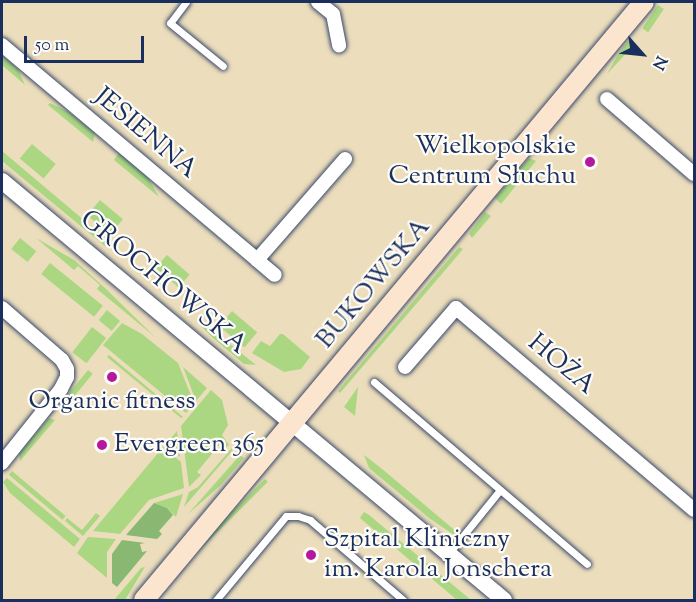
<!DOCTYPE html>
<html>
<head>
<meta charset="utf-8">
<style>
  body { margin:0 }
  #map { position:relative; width:696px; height:602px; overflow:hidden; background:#ecdebc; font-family:"Sorts Mill Goudy",serif }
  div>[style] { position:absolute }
  .green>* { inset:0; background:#abd783; transform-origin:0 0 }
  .forest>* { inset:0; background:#88b871 }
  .roads { filter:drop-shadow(0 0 2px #3a496c) drop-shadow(0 0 2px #3a496c) }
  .service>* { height:7px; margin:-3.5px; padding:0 3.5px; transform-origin:3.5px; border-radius:3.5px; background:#fff }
  .minor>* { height:14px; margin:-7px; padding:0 7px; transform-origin:7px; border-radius:7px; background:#fff }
  .tertiary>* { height:16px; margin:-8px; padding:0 8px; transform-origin:8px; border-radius:8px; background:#fff }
  .secondary>* { height:20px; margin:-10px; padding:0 10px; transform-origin:10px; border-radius:10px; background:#fce5cf }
  .dots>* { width:16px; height:16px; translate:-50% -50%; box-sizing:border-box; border:3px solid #fdfcf7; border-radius:50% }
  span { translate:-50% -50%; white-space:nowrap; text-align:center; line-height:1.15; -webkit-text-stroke:4.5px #fdfcf7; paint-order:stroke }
  .street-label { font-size:26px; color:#1b2f5e }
  .poi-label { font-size:26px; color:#1b2f5e }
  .right { translate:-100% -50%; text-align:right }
  .left { translate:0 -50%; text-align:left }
  .frame { position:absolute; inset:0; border:3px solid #1b2f5e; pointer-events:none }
  .north { position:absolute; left:612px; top:24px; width:60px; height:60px; -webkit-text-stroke:4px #fdfcf7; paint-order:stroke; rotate:117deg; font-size:16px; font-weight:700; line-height:24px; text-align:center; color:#1b2f5e }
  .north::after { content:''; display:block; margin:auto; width:21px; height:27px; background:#1b2f5e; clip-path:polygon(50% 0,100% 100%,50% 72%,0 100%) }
  .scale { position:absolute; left:24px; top:36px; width:120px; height:27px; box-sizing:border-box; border:3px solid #1b2f5e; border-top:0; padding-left:8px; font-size:18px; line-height:21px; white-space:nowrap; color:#1b2f5e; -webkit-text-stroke:4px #fdfcf7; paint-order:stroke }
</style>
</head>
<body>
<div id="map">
  <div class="green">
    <div style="left:658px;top:5px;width:7px;height:28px;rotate:34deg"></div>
    <div style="clip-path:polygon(628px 41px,635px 44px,607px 74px,619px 53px)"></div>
    <div style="clip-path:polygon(2px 55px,18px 69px,25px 85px,2px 65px)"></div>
    <div style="clip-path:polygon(50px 103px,69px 112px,95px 133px,93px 142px,48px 105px)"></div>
    <div style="left:32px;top:144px;width:31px;height:19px;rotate:40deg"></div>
    <div style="clip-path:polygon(2px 151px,104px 237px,106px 247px,2px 161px)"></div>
    <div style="clip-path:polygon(119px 153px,147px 176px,159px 197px,114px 160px)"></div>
    <div style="clip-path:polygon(529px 158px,536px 161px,501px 204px,495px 198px)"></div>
    <div style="left:100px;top:200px;width:30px;height:20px;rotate:40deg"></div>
    <div style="clip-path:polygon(485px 212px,491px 216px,472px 238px,469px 234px)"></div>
    <div style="left:20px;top:238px;width:21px;height:14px;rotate:39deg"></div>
    <div style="clip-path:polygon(36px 238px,74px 260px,105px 288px,155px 337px,97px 289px,100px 285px,78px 266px,74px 270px)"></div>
    <div style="clip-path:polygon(459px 247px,463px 249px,453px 261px,340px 393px,338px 391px)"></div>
    <div style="left:167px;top:255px;width:30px;height:17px;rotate:41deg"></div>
    <div style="left:50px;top:263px;width:68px;height:14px;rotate:39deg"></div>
    <div style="left:107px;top:310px;width:17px;height:13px;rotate:40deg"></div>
    <div style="left:232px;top:311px;width:33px;height:20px;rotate:40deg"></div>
    <div style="clip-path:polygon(122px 323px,142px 334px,178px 363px,194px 403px,186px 413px,103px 345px)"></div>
    <div style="clip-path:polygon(204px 323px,256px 365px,244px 364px,212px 337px,201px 326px)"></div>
    <div style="left:92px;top:327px;width:18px;height:32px;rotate:38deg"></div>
    <div style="clip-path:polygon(280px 334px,283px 334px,310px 357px,301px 369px,284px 372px,252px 353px,261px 341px,270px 346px)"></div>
    <div style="clip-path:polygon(109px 355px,183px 417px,181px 418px,107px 357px)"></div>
    <div style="clip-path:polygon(183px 367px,207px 388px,196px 401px)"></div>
    <div style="left:88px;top:370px;width:6px;height:40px;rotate:39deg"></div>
    <div style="clip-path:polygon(358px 387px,355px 416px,344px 407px)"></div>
    <div style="clip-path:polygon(211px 390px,222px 400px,228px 425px,222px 435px,229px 445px,225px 448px,220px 444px,197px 472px,201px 475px,189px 487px,181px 426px)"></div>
    <div style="clip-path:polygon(49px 418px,55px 420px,20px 461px,19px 453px)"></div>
    <div style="clip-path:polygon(177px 431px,180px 457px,166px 444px)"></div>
    <div style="clip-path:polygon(163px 447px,181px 462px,184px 488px,149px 500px,120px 534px,93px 531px)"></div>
    <div style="clip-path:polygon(232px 448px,233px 450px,184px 507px,189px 492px,198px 487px)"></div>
    <div style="clip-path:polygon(240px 455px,244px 458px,221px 485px,188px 514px)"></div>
    <div style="clip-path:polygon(364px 455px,381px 468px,458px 533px,454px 535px,429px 518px,369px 468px)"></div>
    <div style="left:12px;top:471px;width:70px;height:5px;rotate:40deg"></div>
    <div style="clip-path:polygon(7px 478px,80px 539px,74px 547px,10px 493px,3px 482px)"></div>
    <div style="left:265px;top:479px;width:4px;height:159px;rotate:45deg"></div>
    <div style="clip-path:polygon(183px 494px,176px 517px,167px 508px,154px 503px)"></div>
    <div style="clip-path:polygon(364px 512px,369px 515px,471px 600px,457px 600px,360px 518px)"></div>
    <div style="clip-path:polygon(96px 513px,100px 516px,83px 536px,65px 521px,67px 518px,82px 530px)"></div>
    <div style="clip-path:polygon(88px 537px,116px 539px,107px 552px,107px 578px,77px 553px)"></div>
    <div style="clip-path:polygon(145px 567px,125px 600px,114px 600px,141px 568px)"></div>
  </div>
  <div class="forest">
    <div style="clip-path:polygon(154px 503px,167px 508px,173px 515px,159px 531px,162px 534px,157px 539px,126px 535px)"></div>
    <div style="clip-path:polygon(122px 540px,145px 543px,140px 544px,142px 552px,147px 551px,117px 587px,112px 583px,112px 554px)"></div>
  </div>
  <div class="roads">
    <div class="service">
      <div style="left:186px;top:2px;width:26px;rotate:127deg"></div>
      <div style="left:170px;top:23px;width:68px;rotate:39.1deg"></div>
      <div style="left:374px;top:382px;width:280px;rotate:40.5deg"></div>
      <div style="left:449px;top:553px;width:81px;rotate:-51deg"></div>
      <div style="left:216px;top:600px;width:109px;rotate:-50.2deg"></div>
      <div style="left:286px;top:516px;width:12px"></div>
      <div style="left:298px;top:516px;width:13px;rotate:18deg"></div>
      <div style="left:310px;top:520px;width:123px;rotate:40.7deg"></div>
    </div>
    <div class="minor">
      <div style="left:318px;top:2px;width:19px;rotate:39deg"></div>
      <div style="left:333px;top:14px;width:32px;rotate:79deg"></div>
      <div style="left:2px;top:45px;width:334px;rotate:40.1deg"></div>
      <div style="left:257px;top:260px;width:134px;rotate:-48.9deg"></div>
      <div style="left:607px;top:99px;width:115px;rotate:40.8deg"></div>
      <div style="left:257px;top:260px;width:23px;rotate:40deg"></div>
      <div style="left:2px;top:308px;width:79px;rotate:40.9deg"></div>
      <div style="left:62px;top:360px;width:10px;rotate:61deg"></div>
      <div style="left:67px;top:369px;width:8px;rotate:90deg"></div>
      <div style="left:67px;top:377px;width:13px;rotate:117deg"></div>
      <div style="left:61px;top:389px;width:95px;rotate:128.6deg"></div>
      <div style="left:405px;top:367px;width:78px;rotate:-49.2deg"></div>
      <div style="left:456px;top:308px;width:312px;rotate:40.3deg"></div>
    </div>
    <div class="tertiary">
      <div style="left:2px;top:181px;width:654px;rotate:39.85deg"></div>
    </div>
    <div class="secondary">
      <div style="left:144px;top:600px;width:779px;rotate:-50.1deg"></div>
    </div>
  </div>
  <div class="dots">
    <div style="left:590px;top:162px;background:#b5179e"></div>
    <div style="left:112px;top:377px;background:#b5179e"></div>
    <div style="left:102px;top:445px;background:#b5179e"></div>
    <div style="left:311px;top:555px;background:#b5179e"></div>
  </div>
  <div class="street-label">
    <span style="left:145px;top:134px;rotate:40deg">JESIENNA</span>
    <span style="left:163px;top:283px;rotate:40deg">GROCHOWSKA</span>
    <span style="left:374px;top:284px;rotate:-50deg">BUKOWSKA</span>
    <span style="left:561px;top:365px;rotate:40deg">HOŻA</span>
  </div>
  <div class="poi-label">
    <span class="right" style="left:576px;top:162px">Wielkopolskie<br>Centrum Słuchu</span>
    <span style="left:112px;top:402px">Organic fitness</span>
    <span class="left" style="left:114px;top:445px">Evergreen 365</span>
    <span class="left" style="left:324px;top:555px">Szpital Kliniczny<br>im. Karola Jonschera</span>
  </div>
  <div class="frame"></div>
  <div class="north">N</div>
  <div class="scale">50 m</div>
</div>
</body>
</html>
